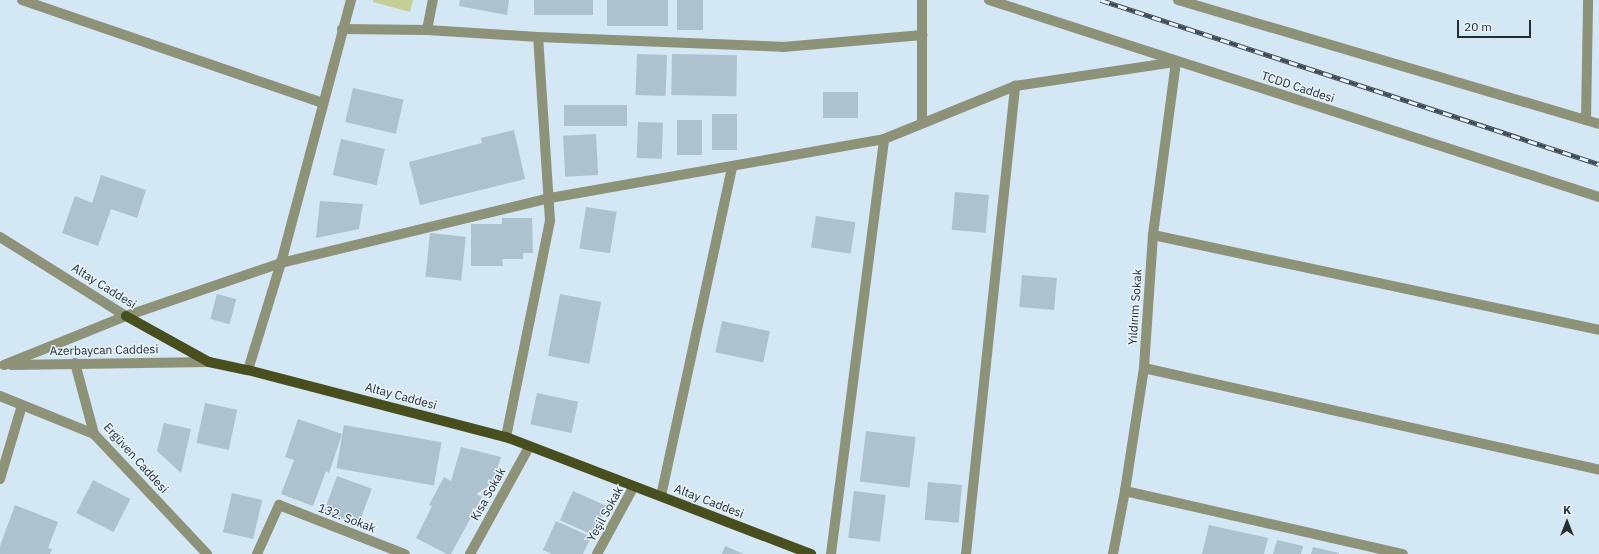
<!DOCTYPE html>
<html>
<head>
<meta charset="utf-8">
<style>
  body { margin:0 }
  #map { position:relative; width:1599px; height:554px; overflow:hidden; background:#d3e7f5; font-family:"IBM Plex Sans",sans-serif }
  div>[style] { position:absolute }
  .green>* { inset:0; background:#c5ce94 }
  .building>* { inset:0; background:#aec1ce; transform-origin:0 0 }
  .minor>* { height:10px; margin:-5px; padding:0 5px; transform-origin:5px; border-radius:5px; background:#8d9278 }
  .major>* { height:10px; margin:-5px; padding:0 5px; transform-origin:5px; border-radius:5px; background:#484e1e }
  .rail>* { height:4.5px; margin-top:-2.25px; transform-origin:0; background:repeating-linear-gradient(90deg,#e7f3fc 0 9px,#414a52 0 18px); box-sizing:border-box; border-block:1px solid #414a52 }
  span { translate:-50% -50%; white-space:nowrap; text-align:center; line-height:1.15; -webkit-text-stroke:3px #e7f3fc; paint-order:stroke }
  .street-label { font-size:12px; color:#252c32 }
  .north { position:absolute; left:1547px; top:502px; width:40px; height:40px; -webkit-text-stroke:3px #e7f3fc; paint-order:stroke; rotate:0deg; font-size:11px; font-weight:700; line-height:16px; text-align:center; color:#252c32 }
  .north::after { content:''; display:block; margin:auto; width:14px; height:18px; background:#252c32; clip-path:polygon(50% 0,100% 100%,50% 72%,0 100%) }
  .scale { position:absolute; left:1457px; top:20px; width:74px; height:18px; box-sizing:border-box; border:2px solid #252c32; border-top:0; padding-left:5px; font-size:12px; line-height:14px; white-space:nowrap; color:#252c32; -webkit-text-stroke:3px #e7f3fc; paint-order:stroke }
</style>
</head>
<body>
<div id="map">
  <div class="green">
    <div style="clip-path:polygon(373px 0,413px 0,410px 12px,373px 2px)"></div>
  </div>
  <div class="building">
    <div style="clip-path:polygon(460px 0,509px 0,507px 15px,459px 6px)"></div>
    <div style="left:534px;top:0;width:59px;height:15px"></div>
    <div style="left:607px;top:0;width:61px;height:26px"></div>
    <div style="left:677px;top:0;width:26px;height:30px"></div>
    <div style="left:637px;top:54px;width:30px;height:41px;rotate:2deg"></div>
    <div style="left:672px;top:54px;width:65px;height:41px;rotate:1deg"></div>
    <div style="left:353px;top:88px;width:52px;height:35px;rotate:13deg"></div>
    <div style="left:858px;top:92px;width:26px;height:35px;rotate:90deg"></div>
    <div style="left:627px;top:105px;width:21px;height:63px;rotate:90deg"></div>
    <div style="left:712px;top:114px;width:25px;height:36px"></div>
    <div style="left:677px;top:120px;width:25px;height:35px"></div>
    <div style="left:638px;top:122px;width:25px;height:36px;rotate:2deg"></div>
    <div style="clip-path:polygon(514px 130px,525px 179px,420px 205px,409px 162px,482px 143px,481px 138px)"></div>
    <div style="left:596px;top:134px;width:41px;height:33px;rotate:87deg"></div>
    <div style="left:341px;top:139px;width:45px;height:37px;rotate:13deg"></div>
    <div style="clip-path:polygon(101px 175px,146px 190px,137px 218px,111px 209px,98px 246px,62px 233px,75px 196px,92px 203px)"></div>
    <div style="left:955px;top:192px;width:34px;height:38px;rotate:5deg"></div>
    <div style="clip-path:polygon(320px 201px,363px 204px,359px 229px,316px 238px)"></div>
    <div style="left:586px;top:207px;width:31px;height:42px;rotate:9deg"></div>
    <div style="left:816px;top:216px;width:40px;height:32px;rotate:9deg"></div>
    <div style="clip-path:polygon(502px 218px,532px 218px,533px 253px,523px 253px,523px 259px,502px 259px,503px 266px,471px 266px,471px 224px,502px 224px)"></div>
    <div style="left:430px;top:233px;width:36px;height:44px;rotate:6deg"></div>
    <div style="left:1022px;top:275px;width:35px;height:32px;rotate:5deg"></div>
    <div style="left:217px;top:294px;width:20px;height:26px;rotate:15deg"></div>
    <div style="left:560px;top:294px;width:42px;height:63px;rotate:11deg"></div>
    <div style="left:722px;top:321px;width:49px;height:32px;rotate:12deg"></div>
    <div style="left:537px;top:393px;width:42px;height:32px;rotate:12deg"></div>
    <div style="left:205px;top:403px;width:33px;height:41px;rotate:12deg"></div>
    <div style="clip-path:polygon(298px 419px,342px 434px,329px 473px,326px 471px,313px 506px,281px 494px,294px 460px,285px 457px)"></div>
    <div style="clip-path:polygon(164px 423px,191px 429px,181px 473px,157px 451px)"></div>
    <div style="left:344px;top:425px;width:99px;height:44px;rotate:10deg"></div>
    <div style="left:866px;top:431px;width:50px;height:51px;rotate:7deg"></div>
    <div style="clip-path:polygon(461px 447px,501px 457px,492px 484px,476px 494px,482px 497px,451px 554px,447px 554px,416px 538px,432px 506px,429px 505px,444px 477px,451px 481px)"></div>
    <div style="left:337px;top:476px;width:37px;height:39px;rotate:20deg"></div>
    <div style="left:93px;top:480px;width:42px;height:37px;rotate:27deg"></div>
    <div style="left:928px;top:482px;width:34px;height:38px;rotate:5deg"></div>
    <div style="left:573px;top:491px;width:37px;height:32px;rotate:24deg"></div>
    <div style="left:854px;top:491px;width:32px;height:47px;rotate:7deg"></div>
    <div style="left:232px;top:493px;width:31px;height:40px;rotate:13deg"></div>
    <div style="clip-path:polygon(15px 505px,58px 522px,48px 548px,52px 549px,50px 554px,0 554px,0 546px)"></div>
    <div style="clip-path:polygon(556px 521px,591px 537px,583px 554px,552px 554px,543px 550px)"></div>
    <div style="clip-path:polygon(1209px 525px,1268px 538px,1264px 554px,1202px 554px)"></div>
    <div style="clip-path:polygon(1277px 540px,1303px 546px,1301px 554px,1273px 554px)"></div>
    <div style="clip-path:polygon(725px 546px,744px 554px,722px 554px)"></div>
    <div style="clip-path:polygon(1313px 547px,1339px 553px,1339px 554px,1311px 554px)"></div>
  </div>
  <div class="minor">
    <div style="left:22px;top:0;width:318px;rotate:18.9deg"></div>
    <div style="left:922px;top:0;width:123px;rotate:90deg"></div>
    <div style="left:989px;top:0;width:641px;rotate:17.9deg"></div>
    <div style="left:1178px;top:0;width:439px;rotate:16.4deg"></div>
    <div style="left:342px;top:29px;width:85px;rotate:0.7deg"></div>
    <div style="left:427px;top:30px;width:111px;rotate:3.6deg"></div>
    <div style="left:538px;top:37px;width:245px;rotate:2.3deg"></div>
    <div style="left:783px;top:47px;width:140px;rotate:-4.9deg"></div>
    <div style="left:427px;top:30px;width:31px;rotate:-79deg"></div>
    <div style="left:1586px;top:120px;width:120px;rotate:-89deg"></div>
    <div style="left:1153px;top:235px;width:456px;rotate:12deg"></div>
    <div style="left:0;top:237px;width:149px;rotate:32.1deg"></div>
    <div style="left:75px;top:363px;width:73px;rotate:75deg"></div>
    <div style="left:94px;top:434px;width:165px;rotate:46.7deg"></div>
    <div style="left:4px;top:365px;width:131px;rotate:-21.9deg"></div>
    <div style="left:126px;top:316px;width:164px;rotate:-18.9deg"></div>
    <div style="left:281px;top:263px;width:277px;rotate:-13.6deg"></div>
    <div style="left:550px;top:198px;width:339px;rotate:-10deg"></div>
    <div style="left:884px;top:139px;width:141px;rotate:-22deg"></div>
    <div style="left:1015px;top:86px;width:163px;rotate:-8.5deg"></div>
    <div style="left:1176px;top:62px;width:175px;rotate:97.6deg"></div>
    <div style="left:1153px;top:235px;width:133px;rotate:93.9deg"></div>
    <div style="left:1144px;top:368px;width:124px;rotate:98.8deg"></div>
    <div style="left:1125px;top:491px;width:64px;rotate:100.8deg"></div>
    <div style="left:11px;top:365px;width:198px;rotate:-0.9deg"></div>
    <div style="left:1144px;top:368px;width:466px;rotate:12.6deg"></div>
    <div style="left:248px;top:370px;width:112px;rotate:-72.9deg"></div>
    <div style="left:281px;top:263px;width:272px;rotate:-75.1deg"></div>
    <div style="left:0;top:396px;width:101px;rotate:22deg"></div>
    <div style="left:506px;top:437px;width:220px;rotate:-78.5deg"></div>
    <div style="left:550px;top:221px;width:184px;rotate:-93.7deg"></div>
    <div style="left:0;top:479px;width:77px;rotate:-73.4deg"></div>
    <div style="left:1125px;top:491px;width:285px;rotate:12.8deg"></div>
    <div style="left:661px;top:496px;width:337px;rotate:-77.8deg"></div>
    <div style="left:257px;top:554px;width:54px;rotate:-65.8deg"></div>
    <div style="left:279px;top:505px;width:135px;rotate:21.3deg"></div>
    <div style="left:470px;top:554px;width:122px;rotate:-61.1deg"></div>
    <div style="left:597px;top:554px;width:77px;rotate:-61.4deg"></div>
    <div style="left:831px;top:554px;width:418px;rotate:-82.7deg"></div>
    <div style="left:966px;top:554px;width:471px;rotate:-84deg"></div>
  </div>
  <div class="major">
    <div style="left:126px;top:316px;width:95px;rotate:29deg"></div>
    <div style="left:209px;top:362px;width:40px;rotate:12deg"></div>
    <div style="left:248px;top:370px;width:267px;rotate:14.6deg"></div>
    <div style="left:506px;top:437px;width:327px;rotate:21deg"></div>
  </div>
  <div class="rail">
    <div style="left:1101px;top:0;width:524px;rotate:18.23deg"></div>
  </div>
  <div class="street-label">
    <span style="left:1298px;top:87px;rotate:18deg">TCDD Caddesi</span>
    <span style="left:104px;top:286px;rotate:32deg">Altay Caddesi</span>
    <span style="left:1135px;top:307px;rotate:-86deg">Yıldırım Sokak</span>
    <span style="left:104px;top:350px;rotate:-1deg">Azerbaycan Caddesi</span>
    <span style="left:401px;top:396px;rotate:15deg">Altay Caddesi</span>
    <span style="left:136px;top:458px;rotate:48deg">Ergüven Caddesi</span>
    <span style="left:488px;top:494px;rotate:-61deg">Kısa Sokak</span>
    <span style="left:709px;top:501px;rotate:21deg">Altay Caddesi</span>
    <span style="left:605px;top:514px;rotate:-61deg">Yeşil Sokak</span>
    <span style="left:347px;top:518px;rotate:21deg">132. Sokak</span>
  </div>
  <div class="north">K</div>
  <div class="scale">20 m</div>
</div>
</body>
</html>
